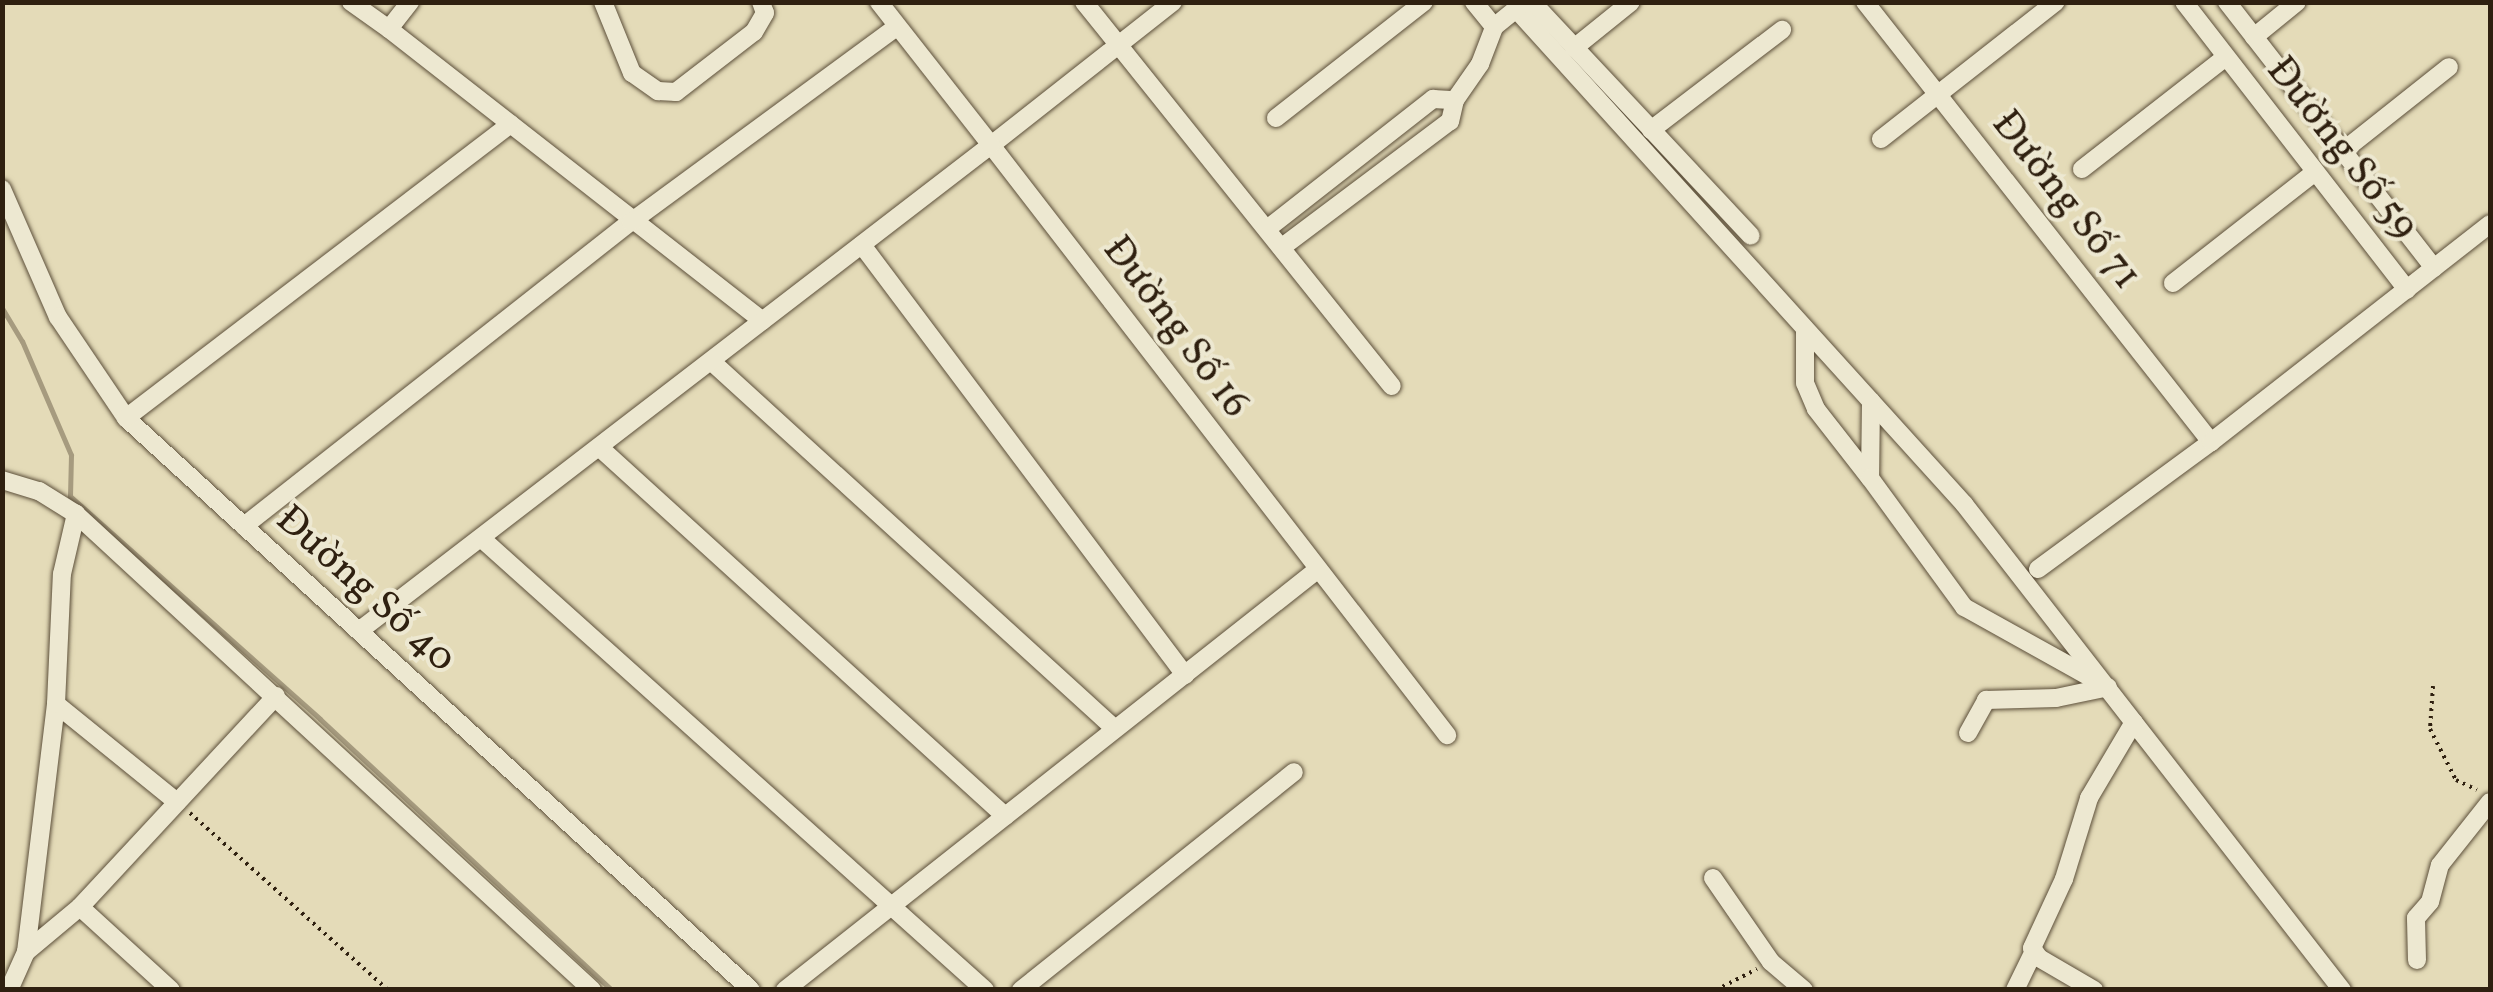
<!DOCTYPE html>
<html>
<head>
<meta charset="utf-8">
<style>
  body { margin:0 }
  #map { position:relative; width:2493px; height:992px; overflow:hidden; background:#e4dbb8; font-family:Vollkorn,serif }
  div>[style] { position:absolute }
  .stream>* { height:5px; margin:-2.5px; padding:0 2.5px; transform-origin:2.5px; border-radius:2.5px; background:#a69b7f }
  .path>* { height:4px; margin-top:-2px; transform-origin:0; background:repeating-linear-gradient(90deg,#2f2010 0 2.5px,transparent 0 7.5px) }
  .roads { filter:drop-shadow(0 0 2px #5c4f3a) drop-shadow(0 0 2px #5c4f3a) }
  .minor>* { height:18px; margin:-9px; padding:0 9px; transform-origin:9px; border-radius:9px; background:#ede8d1 }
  span { translate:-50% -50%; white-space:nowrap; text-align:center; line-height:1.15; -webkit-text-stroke:8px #ede8d1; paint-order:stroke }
  .street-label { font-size:40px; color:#2f2010 }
  .frame { position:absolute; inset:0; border:5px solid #2f2010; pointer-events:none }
</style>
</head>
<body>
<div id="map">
  <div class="stream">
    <div style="left:2px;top:308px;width:39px;rotate:59deg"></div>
    <div style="left:22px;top:341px;width:124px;rotate:66.7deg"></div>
    <div style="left:71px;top:455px;width:41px;rotate:91.4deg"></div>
    <div style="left:70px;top:496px;width:335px;rotate:41.7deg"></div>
    <div style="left:320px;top:719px;width:398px;rotate:42.9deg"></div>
  </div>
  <div class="path">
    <div style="left:2433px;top:686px;width:43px;rotate:94deg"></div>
    <div style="left:2430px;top:729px;width:57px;rotate:63deg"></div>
    <div style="left:2456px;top:780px;width:23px;rotate:25deg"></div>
    <div style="left:190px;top:813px;width:266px;rotate:41.8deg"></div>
    <div style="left:1716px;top:990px;width:46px;rotate:-27.1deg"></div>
  </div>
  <div class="roads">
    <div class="minor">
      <div style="left:351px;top:2px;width:47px;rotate:35.4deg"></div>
      <div style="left:410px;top:2px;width:34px;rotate:128deg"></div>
      <div style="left:389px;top:29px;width:474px;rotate:38deg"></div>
      <div style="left:603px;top:2px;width:77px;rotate:67.8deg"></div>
      <div style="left:632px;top:73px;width:32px;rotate:35deg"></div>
      <div style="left:658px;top:91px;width:18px;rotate:3deg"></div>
      <div style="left:676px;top:92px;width:98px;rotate:-37.6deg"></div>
      <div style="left:754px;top:32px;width:22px;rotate:-60deg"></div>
      <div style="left:765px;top:13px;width:12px;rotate:-110deg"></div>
      <div style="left:1084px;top:2px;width:492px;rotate:51.3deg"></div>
      <div style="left:1173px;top:2px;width:231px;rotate:141.8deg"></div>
      <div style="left:991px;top:145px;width:746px;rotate:52.3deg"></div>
      <div style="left:1474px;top:2px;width:32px;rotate:51deg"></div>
      <div style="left:1532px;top:2px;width:320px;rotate:46.9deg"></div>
      <div style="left:1865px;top:2px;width:560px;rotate:51.82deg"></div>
      <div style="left:2184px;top:2px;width:364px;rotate:52.2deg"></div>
      <div style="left:2227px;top:2px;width:337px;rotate:52.1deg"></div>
      <div style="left:1516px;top:9px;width:668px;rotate:47.85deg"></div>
      <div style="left:1964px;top:504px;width:616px;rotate:52.13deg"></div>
      <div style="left:2254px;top:37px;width:55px;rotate:-39.1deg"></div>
      <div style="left:1574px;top:48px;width:73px;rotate:-38.9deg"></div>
      <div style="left:1455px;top:100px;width:44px;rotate:-55.2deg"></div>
      <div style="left:1480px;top:64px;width:40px;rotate:-69deg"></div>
      <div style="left:1494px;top:27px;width:38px;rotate:-39deg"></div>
      <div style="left:1276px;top:118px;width:188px;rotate:-38.1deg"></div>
      <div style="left:1651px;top:130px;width:165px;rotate:-37.4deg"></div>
      <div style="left:1881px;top:139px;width:222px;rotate:-38.1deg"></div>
      <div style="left:2343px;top:151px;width:135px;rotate:-38.4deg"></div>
      <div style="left:2082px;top:169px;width:182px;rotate:-37.9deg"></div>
      <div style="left:2px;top:189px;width:140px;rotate:66.4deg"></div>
      <div style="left:58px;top:317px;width:122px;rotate:56deg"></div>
      <div style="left:126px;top:418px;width:847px;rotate:42.46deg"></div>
      <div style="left:1267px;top:229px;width:211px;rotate:-38.1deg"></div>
      <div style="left:1433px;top:99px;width:22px;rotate:3deg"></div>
      <div style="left:1455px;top:100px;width:22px;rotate:103deg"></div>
      <div style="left:1450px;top:121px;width:211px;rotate:143.1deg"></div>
      <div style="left:862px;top:245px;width:538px;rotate:53.09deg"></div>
      <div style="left:2173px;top:283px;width:180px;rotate:-38deg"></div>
      <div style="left:1805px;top:329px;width:54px;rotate:90deg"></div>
      <div style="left:1805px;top:383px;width:28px;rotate:67deg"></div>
      <div style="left:1816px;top:409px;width:88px;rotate:52deg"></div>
      <div style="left:711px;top:361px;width:546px;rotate:42.33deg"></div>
      <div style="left:1871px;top:401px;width:77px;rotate:90.7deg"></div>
      <div style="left:1870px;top:478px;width:160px;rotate:53.9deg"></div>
      <div style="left:1964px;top:607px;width:154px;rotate:29.1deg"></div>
      <div style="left:126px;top:418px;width:484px;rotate:-37.4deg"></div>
      <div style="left:599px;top:447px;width:549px;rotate:42.27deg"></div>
      <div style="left:2px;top:480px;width:39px;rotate:17deg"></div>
      <div style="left:39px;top:491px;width:44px;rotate:31.9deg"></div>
      <div style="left:76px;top:514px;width:702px;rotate:42.69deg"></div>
      <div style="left:244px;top:526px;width:492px;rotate:-38.2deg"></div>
      <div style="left:631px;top:222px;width:328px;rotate:-36.3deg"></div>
      <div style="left:481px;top:538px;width:677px;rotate:41.89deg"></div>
      <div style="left:2038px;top:569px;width:215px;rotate:-36.3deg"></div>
      <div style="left:2211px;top:442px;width:354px;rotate:-38deg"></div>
      <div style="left:359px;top:631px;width:797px;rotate:-37.56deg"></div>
      <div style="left:991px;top:145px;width:182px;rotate:-128.1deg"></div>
      <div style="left:56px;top:704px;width:156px;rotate:39deg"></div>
      <div style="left:1968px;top:733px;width:38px;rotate:-61deg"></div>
      <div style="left:1986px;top:700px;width:70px;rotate:-1.6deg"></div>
      <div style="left:2056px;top:698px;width:53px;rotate:-11.9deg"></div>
      <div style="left:1713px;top:878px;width:102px;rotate:55.4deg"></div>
      <div style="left:1771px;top:962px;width:43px;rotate:40.3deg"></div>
      <div style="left:80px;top:907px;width:123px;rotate:42.4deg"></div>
      <div style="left:26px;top:952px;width:250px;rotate:-83.1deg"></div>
      <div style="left:56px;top:704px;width:130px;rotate:-87.4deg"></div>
      <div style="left:62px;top:574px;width:62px;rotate:-76.9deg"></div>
      <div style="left:2417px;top:960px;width:42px;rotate:-91.4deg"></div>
      <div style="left:2416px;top:918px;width:21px;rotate:-49deg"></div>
      <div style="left:2430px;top:902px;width:38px;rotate:-75deg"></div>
      <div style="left:2440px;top:865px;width:80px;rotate:-51.6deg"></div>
      <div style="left:9px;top:990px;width:42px;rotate:-65.9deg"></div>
      <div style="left:26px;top:952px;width:70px;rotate:-39.8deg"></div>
      <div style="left:80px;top:907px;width:288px;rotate:-47.1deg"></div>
      <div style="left:785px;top:990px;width:678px;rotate:-38.29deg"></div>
      <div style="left:1021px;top:990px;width:349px;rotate:-38.6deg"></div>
      <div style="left:2015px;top:990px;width:41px;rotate:-64.1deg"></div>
      <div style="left:2094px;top:990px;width:64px;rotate:-149.8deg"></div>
      <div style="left:2039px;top:958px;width:12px;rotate:-125deg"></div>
      <div style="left:2032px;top:948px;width:76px;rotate:-65.1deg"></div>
      <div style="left:2064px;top:879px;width:85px;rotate:-72.8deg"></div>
      <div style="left:2089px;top:798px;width:88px;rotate:-59.4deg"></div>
    </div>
  </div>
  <div class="street-label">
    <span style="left:2341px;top:149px;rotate:52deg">Đường Số 59</span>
    <span style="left:2065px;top:201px;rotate:52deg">Đường Số 71</span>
    <span style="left:1175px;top:328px;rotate:53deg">Đường Số 16</span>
    <span style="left:365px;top:590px;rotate:42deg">Đường Số 40</span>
  </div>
  <div class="frame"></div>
</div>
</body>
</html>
